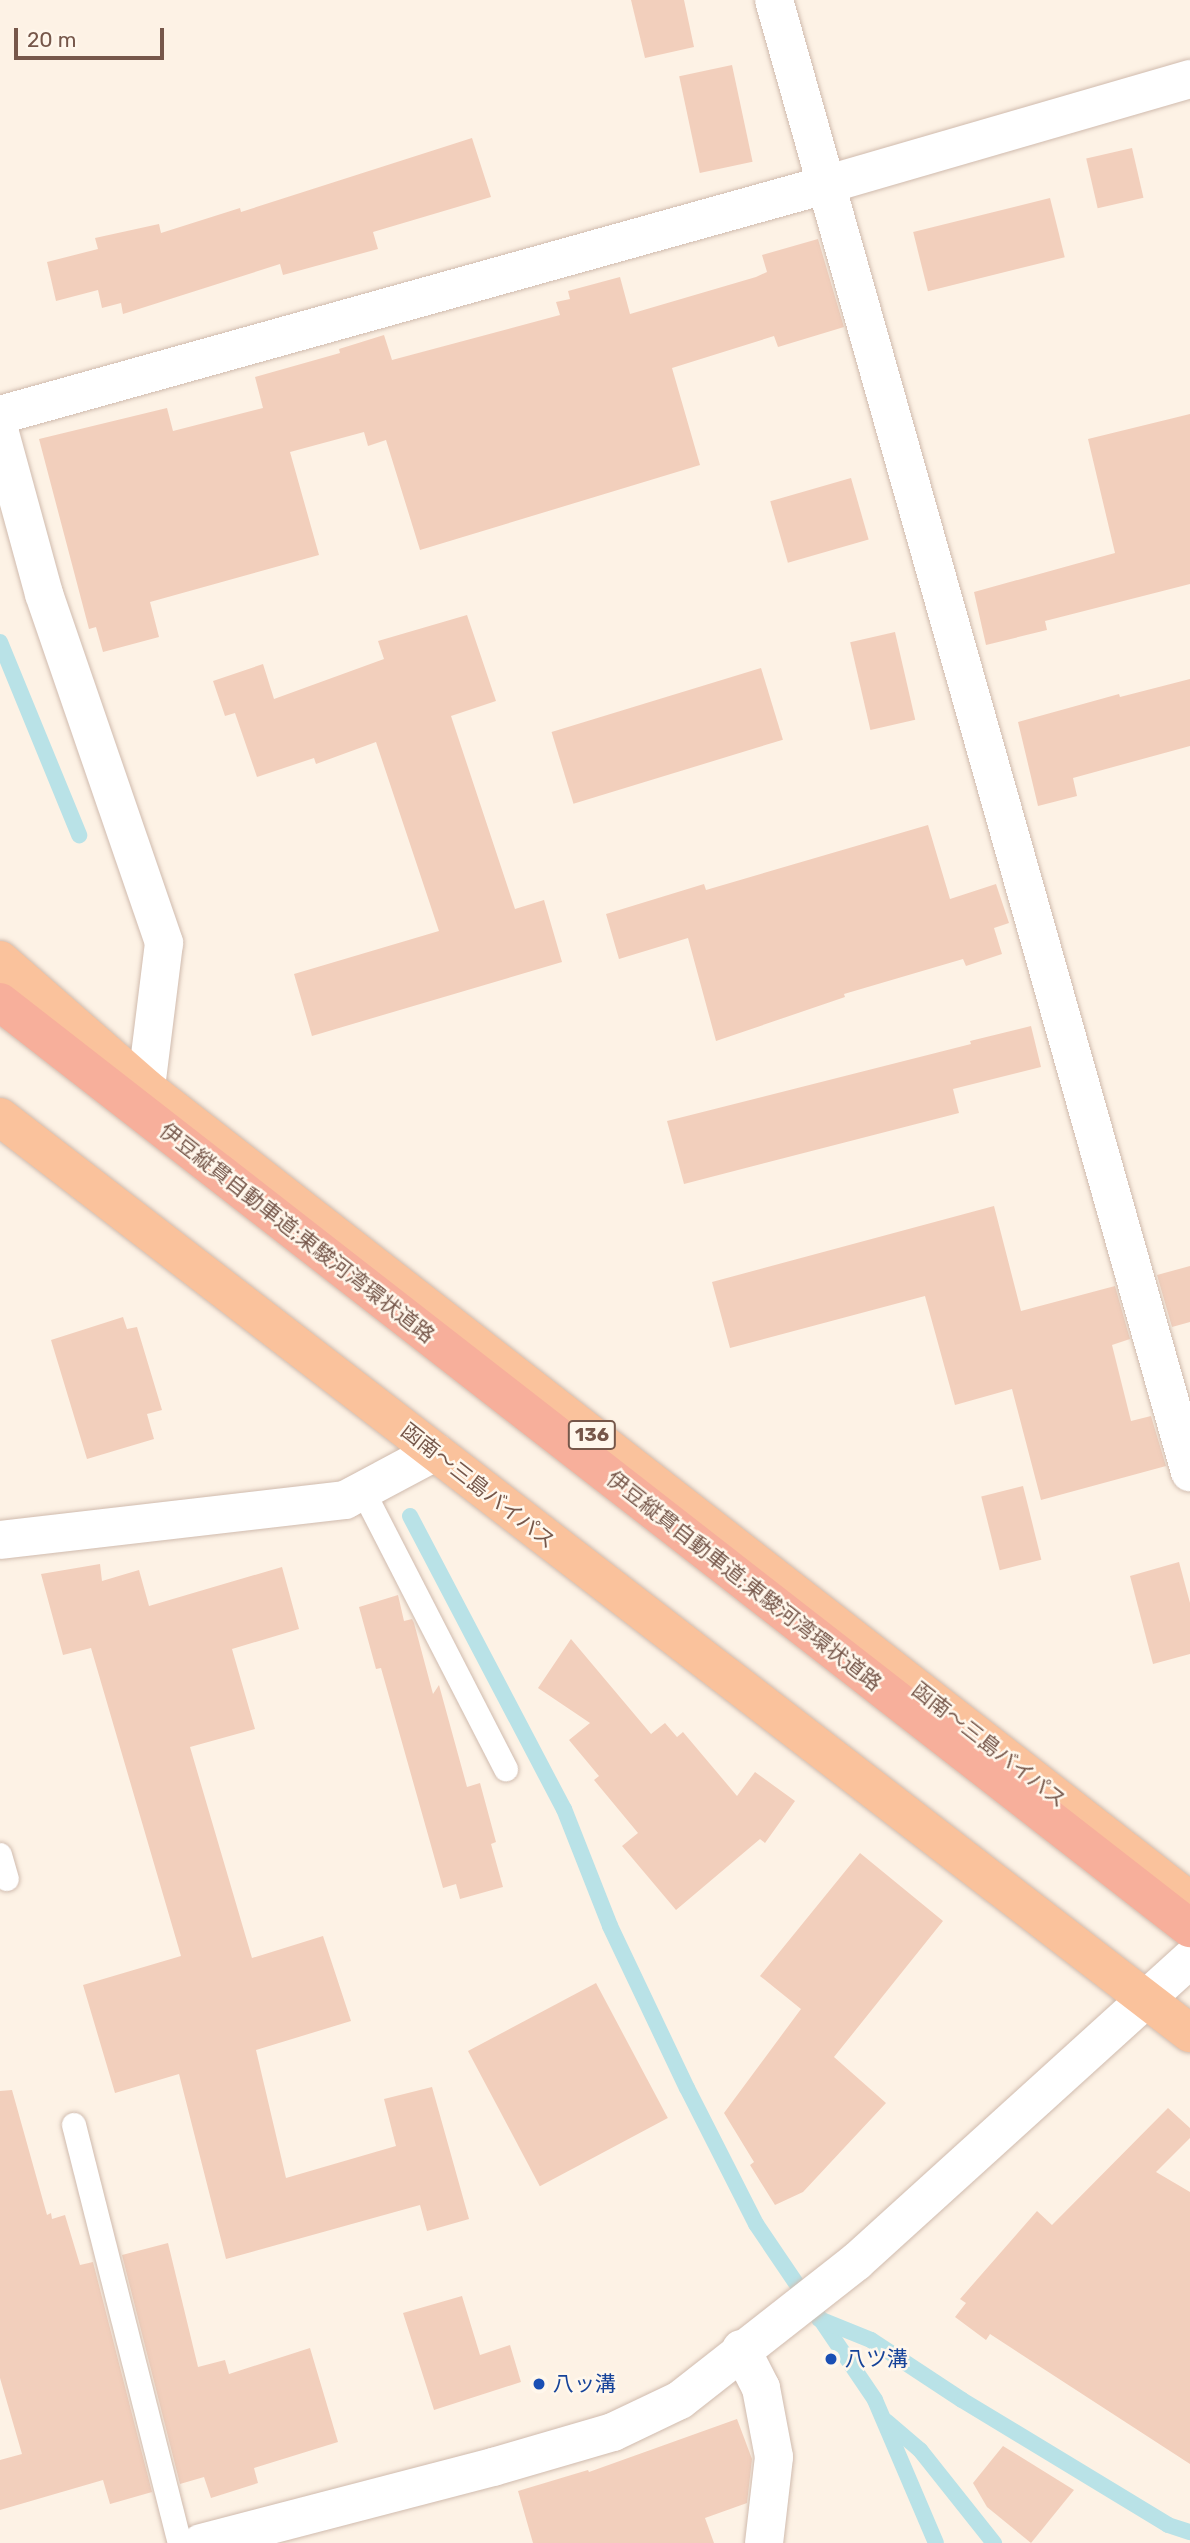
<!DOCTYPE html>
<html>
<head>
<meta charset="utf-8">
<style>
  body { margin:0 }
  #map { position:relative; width:1190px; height:2543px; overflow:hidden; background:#fdf2e5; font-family:Rubik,"Noto Sans JP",sans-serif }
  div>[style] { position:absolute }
  .stream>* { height:16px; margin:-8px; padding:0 8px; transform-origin:8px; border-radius:8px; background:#b9e2e7 }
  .building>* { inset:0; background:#f2cfbc; transform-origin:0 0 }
  .roads { filter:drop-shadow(0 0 2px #d0bbae) drop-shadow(0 0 2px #d0bbae) }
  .service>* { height:24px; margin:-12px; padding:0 12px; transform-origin:12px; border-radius:12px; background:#fff }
  .minor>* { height:38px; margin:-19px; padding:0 19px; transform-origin:19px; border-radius:19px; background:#fff }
  .tertiary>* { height:38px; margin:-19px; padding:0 19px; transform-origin:19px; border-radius:19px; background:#fff }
  .trunk>* { height:38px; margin:-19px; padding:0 19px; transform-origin:19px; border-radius:19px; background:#fac29c }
  .motorway>* { height:38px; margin:-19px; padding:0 19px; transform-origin:19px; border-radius:19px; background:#f7af9b }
  .dots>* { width:19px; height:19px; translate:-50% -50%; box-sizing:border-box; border:4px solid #fff7ec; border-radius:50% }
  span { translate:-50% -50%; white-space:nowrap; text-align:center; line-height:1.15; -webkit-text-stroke:5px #fff7ec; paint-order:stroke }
  .shield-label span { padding:2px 5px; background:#fff7ec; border:2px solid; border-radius:5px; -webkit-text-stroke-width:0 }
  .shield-label { font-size:19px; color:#76574a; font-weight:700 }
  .street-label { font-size:21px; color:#76574a }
  .transit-label { font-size:21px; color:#164399 }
  .left { translate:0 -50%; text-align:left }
  .scale { position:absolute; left:14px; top:28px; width:150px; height:32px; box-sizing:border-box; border:4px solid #76574a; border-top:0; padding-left:9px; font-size:21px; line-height:24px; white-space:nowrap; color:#76574a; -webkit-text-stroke:5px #fff7ec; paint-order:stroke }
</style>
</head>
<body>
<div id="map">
  <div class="stream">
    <div style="left:0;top:642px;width:209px;rotate:67.7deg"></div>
    <div style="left:410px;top:1516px;width:331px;rotate:62.3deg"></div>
    <div style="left:564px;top:1809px;width:126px;rotate:68.5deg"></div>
    <div style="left:610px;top:1926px;width:179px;rotate:64.6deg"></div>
    <div style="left:687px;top:2088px;width:153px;rotate:63.1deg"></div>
    <div style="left:756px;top:2224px;width:212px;rotate:55.9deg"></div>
    <div style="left:875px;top:2400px;width:155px;rotate:66.9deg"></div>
    <div style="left:819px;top:2319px;width:56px;rotate:22deg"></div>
    <div style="left:871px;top:2340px;width:109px;rotate:33.4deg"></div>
    <div style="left:962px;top:2400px;width:241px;rotate:31.2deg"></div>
    <div style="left:1168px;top:2525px;width:23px;rotate:18deg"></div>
    <div style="left:886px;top:2421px;width:45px;rotate:40.5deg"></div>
    <div style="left:920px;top:2450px;width:119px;rotate:51.5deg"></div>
  </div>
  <div class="building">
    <div style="clip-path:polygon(631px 0,684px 0,694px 47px,645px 58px)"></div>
    <div style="left:732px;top:65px;width:99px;height:54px;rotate:78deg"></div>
    <div style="clip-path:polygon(472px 138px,491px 197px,373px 232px,378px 249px,283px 275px,280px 264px,123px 314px,121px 303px,102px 308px,98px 290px,56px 301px,47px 262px,98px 249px,95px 238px,159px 224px,161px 233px,240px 208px,241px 212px)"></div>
    <div style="left:1132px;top:148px;width:51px;height:47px;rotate:77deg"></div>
    <div style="left:1050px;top:198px;width:61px;height:141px;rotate:76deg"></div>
    <div style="clip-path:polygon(818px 239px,844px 327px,778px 347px,774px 336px,672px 368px,700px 465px,420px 550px,386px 440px,368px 446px,364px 432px,290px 452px,319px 555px,150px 602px,159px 637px,103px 652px,96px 627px,89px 629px,39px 439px,167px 408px,173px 431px,263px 408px,255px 377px,340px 353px,339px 349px,384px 335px,392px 360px,560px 315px,556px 302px,570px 299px,568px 291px,620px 277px,630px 314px,756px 277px,767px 272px,762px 255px)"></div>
    <div style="clip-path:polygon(1190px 414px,1190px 584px,1045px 621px,1047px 630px,986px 645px,974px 592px,1115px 553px,1088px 439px)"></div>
    <div style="left:851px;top:478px;width:64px;height:84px;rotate:74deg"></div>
    <div style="clip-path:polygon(467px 615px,496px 701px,451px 716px,515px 909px,544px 900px,562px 962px,312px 1036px,294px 974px,439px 931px,376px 742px,316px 764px,314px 758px,257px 777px,235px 713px,225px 716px,213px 681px,263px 664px,274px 699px,384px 659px,378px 641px)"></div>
    <div style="left:895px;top:632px;width:90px;height:46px;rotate:77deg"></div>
    <div style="left:761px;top:668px;width:75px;height:219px;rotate:73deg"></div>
    <div style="clip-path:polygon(1190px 679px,1190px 746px,1073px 778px,1077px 796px,1038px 806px,1018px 722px,1119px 694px,1120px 697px)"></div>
    <div style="clip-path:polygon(928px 825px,950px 899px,996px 884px,1009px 923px,994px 928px,1002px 954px,966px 966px,963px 959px,844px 994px,845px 997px,716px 1041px,688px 938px,619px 959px,606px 914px,704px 884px,706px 890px)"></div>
    <div style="clip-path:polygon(1031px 1026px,1041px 1067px,953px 1089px,959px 1113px,684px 1184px,667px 1121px,971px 1044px,970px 1041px)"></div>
    <div style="clip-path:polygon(994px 1206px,1021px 1311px,1115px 1286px,1130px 1339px,1112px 1345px,1131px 1421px,1151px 1416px,1166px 1466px,1041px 1500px,1012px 1389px,955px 1405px,925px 1296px,730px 1348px,712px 1282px)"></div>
    <div style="clip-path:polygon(1190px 1266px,1190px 1322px,1172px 1327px,1157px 1275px)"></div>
    <div style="clip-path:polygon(123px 1317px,127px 1329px,137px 1327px,162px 1410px,147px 1414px,154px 1439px,87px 1459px,51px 1340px)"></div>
    <div style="left:1023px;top:1486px;width:76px;height:43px;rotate:76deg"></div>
    <div style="clip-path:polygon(1179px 1562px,1190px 1603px,1190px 1654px,1153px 1664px,1130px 1576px)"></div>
    <div style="clip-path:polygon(100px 1564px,102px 1581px,139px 1570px,149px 1606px,282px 1567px,299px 1629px,232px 1649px,255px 1729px,190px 1747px,252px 1958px,323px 1936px,351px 2021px,256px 2050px,286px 2178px,396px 2146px,384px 2099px,432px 2087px,469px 2219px,427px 2231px,420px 2205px,226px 2259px,179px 2074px,115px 2093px,83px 1985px,181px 1956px,91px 1648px,63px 1655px,41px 1574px)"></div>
    <div style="clip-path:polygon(398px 1595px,404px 1621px,412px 1619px,414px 1623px,433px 1694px,439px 1685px,467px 1787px,480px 1783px,496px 1842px,491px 1844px,503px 1887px,460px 1899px,456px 1884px,443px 1888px,381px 1668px,376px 1669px,359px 1607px)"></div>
    <div style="clip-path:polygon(571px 1639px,651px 1734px,665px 1723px,677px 1737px,683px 1732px,737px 1796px,755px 1772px,795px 1801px,765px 1843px,760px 1839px,676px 1910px,622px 1846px,638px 1833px,594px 1780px,599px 1776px,569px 1740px,590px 1723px,538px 1688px)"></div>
    <div style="clip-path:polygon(860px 1853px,943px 1921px,834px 2057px,886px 2103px,803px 2192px,775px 2205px,750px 2165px,754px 2162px,724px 2113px,801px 2009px,760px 1976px)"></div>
    <div style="left:596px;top:1983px;width:153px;height:145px;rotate:62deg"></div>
    <div style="clip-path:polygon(12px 2090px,47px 2215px,51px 2213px,52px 2219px,65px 2215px,80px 2265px,93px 2262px,152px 2492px,110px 2504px,103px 2480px,0 2510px,0 2460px,22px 2454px,0 2378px,0 2091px)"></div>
    <div style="clip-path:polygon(1168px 2108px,1190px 2128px,1190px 2138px,1156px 2172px,1190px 2192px,1190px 2464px,990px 2334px,986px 2340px,955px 2317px,966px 2303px,960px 2299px,1037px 2211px,1052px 2225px)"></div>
    <div style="clip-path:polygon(168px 2243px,198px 2367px,225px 2360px,229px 2374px,310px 2348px,338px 2442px,254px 2468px,258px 2483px,211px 2498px,204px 2477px,180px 2484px,122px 2255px)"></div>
    <div style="clip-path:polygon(462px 2296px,480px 2355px,510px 2345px,521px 2382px,434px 2410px,403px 2313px)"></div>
    <div style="clip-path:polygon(737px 2419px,752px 2459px,747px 2503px,705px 2518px,714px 2543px,533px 2543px,518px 2491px,588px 2470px,589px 2472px)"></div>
    <div style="clip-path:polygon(1003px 2446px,1074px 2490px,1031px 2543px,987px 2507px,973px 2483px)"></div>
  </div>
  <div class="roads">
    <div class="service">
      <div style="left:363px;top:1491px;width:313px;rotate:62.8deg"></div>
      <div style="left:0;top:1855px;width:25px;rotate:74deg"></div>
      <div style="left:74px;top:2125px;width:431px;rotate:75.8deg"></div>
    </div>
    <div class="minor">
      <div style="left:774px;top:0;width:1530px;rotate:74.22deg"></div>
      <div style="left:0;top:415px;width:856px;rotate:-15.58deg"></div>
      <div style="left:825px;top:185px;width:380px;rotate:-16.2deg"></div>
      <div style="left:0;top:433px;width:167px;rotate:74.7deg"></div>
      <div style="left:44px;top:594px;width:369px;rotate:71deg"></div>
      <div style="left:164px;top:943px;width:146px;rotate:97.1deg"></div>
      <div style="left:0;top:1540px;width:347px;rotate:-6.6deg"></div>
      <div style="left:345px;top:1500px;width:102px;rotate:-28.1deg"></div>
      <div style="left:741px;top:2349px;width:44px;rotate:62.9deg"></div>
      <div style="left:761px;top:2388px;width:70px;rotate:79.3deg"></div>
      <div style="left:774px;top:2457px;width:87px;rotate:96.6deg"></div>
    </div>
    <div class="tertiary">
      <div style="left:201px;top:2543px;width:302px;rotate:-14.6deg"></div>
      <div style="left:493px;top:2467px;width:125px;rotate:-16.3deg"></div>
      <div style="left:613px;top:2432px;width:74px;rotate:-25.5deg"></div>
      <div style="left:680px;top:2400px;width:224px;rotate:-38.1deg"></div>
      <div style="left:856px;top:2262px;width:451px;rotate:-42.2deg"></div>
    </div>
    <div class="trunk">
      <div style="left:0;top:960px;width:194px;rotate:41.2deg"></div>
      <div style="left:146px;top:1088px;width:1323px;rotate:37.91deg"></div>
      <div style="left:0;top:1117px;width:1502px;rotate:37.59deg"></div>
    </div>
    <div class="motorway">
      <div style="left:0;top:1002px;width:1508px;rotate:37.89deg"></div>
    </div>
  </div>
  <div class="dots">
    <div style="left:831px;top:2359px;background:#1a4fb4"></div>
    <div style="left:539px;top:2384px;background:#1a4fb4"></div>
  </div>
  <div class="shield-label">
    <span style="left:592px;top:1435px">136</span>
  </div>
  <div class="street-label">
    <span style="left:297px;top:1233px;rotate:38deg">伊豆縦貫自動車道;東駿河湾環状道路</span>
    <span style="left:478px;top:1486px;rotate:38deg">函南～三島バイパス</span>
    <span style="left:744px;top:1581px;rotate:38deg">伊豆縦貫自動車道;東駿河湾環状道路</span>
    <span style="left:989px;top:1745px;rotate:38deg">函南～三島バイパス</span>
  </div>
  <div class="transit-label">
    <span class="left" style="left:845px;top:2359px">八ツ溝</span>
    <span class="left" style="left:553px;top:2384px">八ッ溝</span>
  </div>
  <div class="scale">20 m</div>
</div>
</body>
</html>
